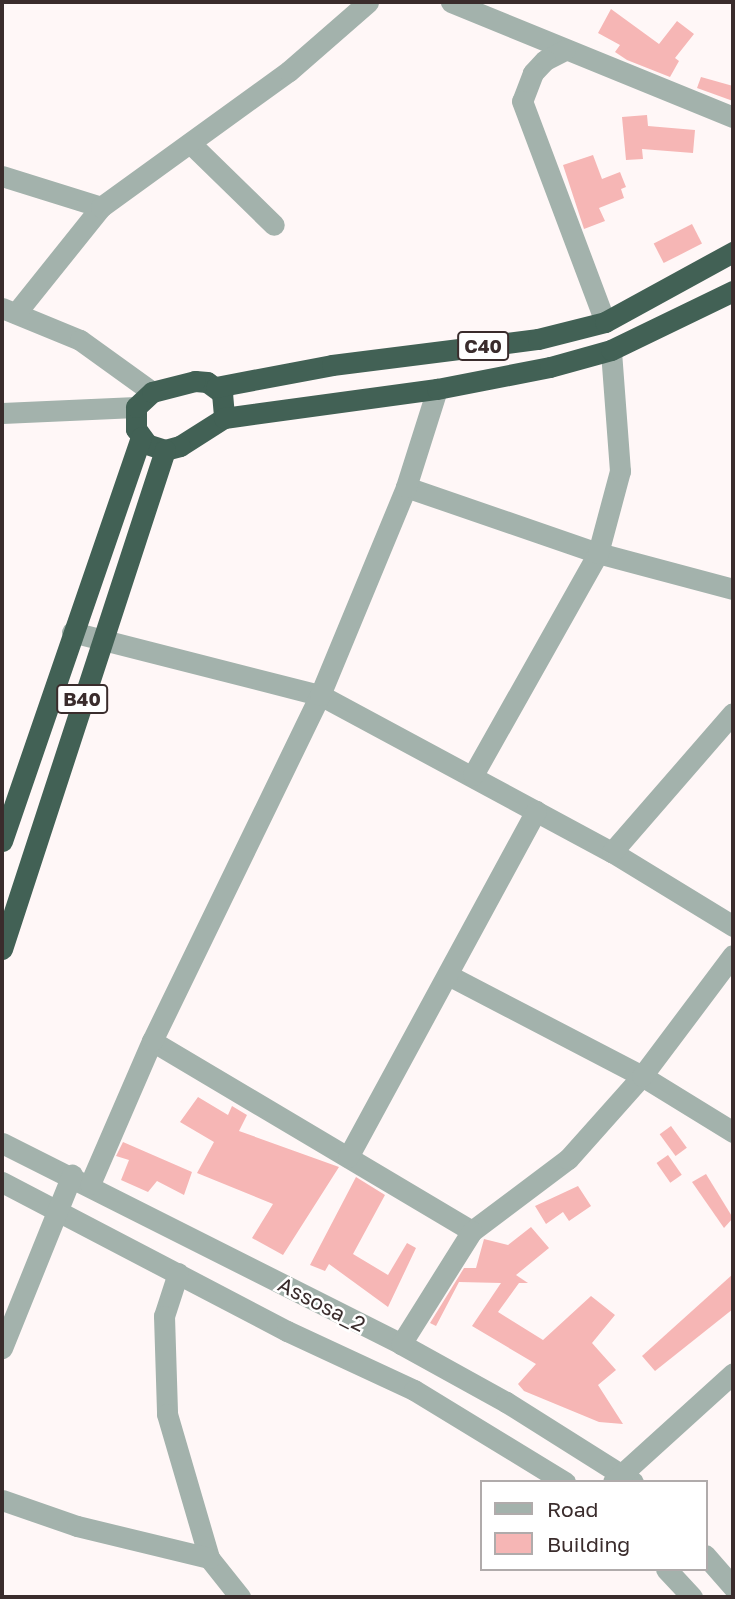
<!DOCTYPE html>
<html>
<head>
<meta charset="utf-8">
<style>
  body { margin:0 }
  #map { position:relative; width:735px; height:1599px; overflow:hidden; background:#fff7f7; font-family:"Golos Text",sans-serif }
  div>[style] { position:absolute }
  .building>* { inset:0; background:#f6b6b5; transform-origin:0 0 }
  .minor>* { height:21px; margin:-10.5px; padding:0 10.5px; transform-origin:10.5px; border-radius:10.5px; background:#a3b2ac }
  .highway>* { height:21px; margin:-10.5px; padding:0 10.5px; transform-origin:10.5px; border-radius:10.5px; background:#426155 }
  span { translate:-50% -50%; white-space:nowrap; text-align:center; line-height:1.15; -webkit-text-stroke:5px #fff; paint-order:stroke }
  .shield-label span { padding:2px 5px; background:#fff; border:2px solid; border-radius:5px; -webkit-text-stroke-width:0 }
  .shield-label { font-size:19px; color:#3a2c2c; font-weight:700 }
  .street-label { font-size:21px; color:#3a2c2c }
  .frame { position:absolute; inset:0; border:4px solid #3a2c2c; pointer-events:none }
  .legend { position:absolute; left:480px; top:1480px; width:228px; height:91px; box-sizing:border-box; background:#fff; border:2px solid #b0abab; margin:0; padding:9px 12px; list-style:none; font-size:21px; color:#3a2c2c }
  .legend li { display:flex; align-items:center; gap:14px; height:35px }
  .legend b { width:35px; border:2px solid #b0abab }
</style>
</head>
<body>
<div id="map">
  <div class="building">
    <div style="clip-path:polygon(611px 9px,659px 44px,677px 21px,694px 34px,675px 58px,679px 61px,670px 77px,627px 60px,615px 52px,620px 45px,598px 33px)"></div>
    <div style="clip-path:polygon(701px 77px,733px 86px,733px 101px,697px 88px)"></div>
    <div style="clip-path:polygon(647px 115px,648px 126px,695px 130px,693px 153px,642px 149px,643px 159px,626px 160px,622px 117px)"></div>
    <div style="clip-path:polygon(593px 155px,602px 179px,620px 172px,626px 187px,621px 189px,624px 198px,599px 208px,605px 221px,584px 229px,563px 165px)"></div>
    <div style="left:692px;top:224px;width:22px;height:43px;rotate:63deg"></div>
    <div style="clip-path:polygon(198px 1097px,228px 1115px,232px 1106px,247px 1115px,239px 1131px,339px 1167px,283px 1255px,252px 1238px,273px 1204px,197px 1173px,214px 1142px,180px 1122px)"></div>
    <div style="left:671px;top:1126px;width:27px;height:14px;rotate:54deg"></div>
    <div style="clip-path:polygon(123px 1142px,192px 1172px,184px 1195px,157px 1181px,148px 1192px,121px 1180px,129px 1160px,116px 1156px)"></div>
    <div style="left:668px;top:1155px;width:24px;height:14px;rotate:55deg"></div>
    <div style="clip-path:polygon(706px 1174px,733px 1218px,724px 1228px,692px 1182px)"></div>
    <div style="clip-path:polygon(356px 1177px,385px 1195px,353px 1254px,388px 1275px,407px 1243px,416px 1248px,388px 1307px,329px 1264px,325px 1271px,310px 1265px)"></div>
    <div style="clip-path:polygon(578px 1186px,591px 1206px,569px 1221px,563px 1212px,546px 1224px,535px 1206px)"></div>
    <div style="clip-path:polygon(531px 1227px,549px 1248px,516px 1275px,528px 1283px,519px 1283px,498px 1312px,543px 1340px,591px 1296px,615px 1315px,592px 1343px,616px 1370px,598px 1385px,623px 1424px,599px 1422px,524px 1391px,518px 1384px,536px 1364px,472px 1326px,501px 1283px,459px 1282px,436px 1326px,430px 1323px,464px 1268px,476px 1268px,484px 1239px,508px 1245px)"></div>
    <div style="clip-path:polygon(733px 1274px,733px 1309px,655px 1371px,642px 1356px)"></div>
  </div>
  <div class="minor">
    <div style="left:451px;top:2px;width:305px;rotate:22.2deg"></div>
    <div style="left:565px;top:50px;width:22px;rotate:153deg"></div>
    <div style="left:545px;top:60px;width:18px;rotate:133deg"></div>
    <div style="left:533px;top:73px;width:30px;rotate:111deg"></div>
    <div style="left:522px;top:101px;width:236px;rotate:69.4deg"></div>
    <div style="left:190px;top:143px;width:117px;rotate:44.3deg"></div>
    <div style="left:2px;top:176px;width:104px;rotate:17.4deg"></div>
    <div style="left:2px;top:308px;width:84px;rotate:22.3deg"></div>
    <div style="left:80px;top:340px;width:89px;rotate:35.8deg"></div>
    <div style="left:16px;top:313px;width:136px;rotate:-51.3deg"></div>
    <div style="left:101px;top:207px;width:232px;rotate:-35.9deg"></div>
    <div style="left:289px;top:71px;width:105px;rotate:-41.1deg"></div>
    <div style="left:2px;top:413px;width:134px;rotate:-2.6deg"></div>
    <div style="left:406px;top:487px;width:203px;rotate:19deg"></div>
    <div style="left:598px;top:553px;width:140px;rotate:14.9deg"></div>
    <div style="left:72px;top:632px;width:256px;rotate:14.3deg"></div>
    <div style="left:320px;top:695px;width:332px;rotate:28.3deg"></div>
    <div style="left:612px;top:852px;width:142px;rotate:31.4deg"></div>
    <div style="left:473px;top:775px;width:255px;rotate:-60.6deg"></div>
    <div style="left:598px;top:553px;width:85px;rotate:-75deg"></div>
    <div style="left:620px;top:471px;width:121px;rotate:-94.3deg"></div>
    <div style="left:612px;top:852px;width:184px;rotate:-49deg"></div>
    <div style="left:448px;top:975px;width:219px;rotate:27.5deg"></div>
    <div style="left:642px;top:1076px;width:107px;rotate:31.6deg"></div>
    <div style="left:152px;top:1041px;width:372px;rotate:30.7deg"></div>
    <div style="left:472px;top:1231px;width:120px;rotate:-36.9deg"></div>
    <div style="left:568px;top:1159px;width:111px;rotate:-48.3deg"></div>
    <div style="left:642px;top:1076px;width:151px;rotate:-53.1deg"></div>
    <div style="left:2px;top:1143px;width:447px;rotate:26.7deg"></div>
    <div style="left:401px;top:1344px;width:120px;rotate:28.9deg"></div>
    <div style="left:506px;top:1402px;width:150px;rotate:32.2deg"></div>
    <div style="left:348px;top:1157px;width:394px;rotate:-61.5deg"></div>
    <div style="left:2px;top:1182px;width:322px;rotate:27.6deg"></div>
    <div style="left:287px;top:1331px;width:140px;rotate:24.9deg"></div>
    <div style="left:414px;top:1390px;width:177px;rotate:31.4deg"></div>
    <div style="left:90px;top:1184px;width:156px;rotate:-66.6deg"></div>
    <div style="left:152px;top:1041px;width:385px;rotate:-64.1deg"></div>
    <div style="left:320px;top:695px;width:225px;rotate:-67.5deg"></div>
    <div style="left:406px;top:487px;width:103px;rotate:-72.4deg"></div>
    <div style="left:178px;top:1273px;width:45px;rotate:108deg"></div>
    <div style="left:164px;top:1316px;width:98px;rotate:88.2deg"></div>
    <div style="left:167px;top:1414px;width:150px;rotate:73.7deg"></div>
    <div style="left:209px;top:1558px;width:50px;rotate:51.5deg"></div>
    <div style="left:401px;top:1344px;width:133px;rotate:-57.9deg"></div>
    <div style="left:2px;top:1348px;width:187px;rotate:-68deg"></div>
    <div style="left:613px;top:1482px;width:162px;rotate:-42.2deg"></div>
    <div style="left:2px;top:1500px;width:79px;rotate:19.1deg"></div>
    <div style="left:77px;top:1526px;width:136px;rotate:13.6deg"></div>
    <div style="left:705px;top:1555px;width:43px;rotate:48.8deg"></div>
    <div style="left:666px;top:1569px;width:38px;rotate:47deg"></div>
  </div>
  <div class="highway">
    <div style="left:195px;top:381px;width:12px;rotate:5deg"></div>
    <div style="left:207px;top:382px;width:19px;rotate:36deg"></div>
    <div style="left:222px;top:393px;width:25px;rotate:85deg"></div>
    <div style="left:224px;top:418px;width:52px;rotate:147.5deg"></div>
    <div style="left:180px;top:446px;width:16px;rotate:165deg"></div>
    <div style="left:165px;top:450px;width:19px;rotate:-162deg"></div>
    <div style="left:147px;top:444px;width:19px;rotate:-126deg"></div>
    <div style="left:136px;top:429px;width:22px;rotate:-90deg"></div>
    <div style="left:136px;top:407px;width:22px;rotate:-43deg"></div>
    <div style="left:152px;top:392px;width:44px;rotate:-14.3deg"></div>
    <div style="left:216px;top:387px;width:118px;rotate:-10.7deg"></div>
    <div style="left:332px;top:365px;width:208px;rotate:-7.2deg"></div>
    <div style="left:538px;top:339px;width:69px;rotate:-14.2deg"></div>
    <div style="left:605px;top:322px;width:146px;rotate:-28.7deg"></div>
    <div style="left:224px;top:418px;width:215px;rotate:-7.8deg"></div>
    <div style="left:437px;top:389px;width:115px;rotate:-11deg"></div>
    <div style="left:550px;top:367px;width:63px;rotate:-15.6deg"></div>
    <div style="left:611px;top:350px;width:136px;rotate:-25.8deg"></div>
    <div style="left:2px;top:841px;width:427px;rotate:-71deg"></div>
    <div style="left:2px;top:949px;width:525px;rotate:-71.91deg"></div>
  </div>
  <div class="shield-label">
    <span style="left:483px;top:346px">C40</span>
    <span style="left:82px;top:699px">B40</span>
  </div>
  <div class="street-label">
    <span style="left:322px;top:1304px;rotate:27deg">Assosa_2</span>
  </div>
  <div class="frame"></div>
  <ul class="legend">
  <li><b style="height:9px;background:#a3b2ac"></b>Road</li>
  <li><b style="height:19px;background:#f6b6b5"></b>Building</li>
  </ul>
</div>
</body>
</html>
